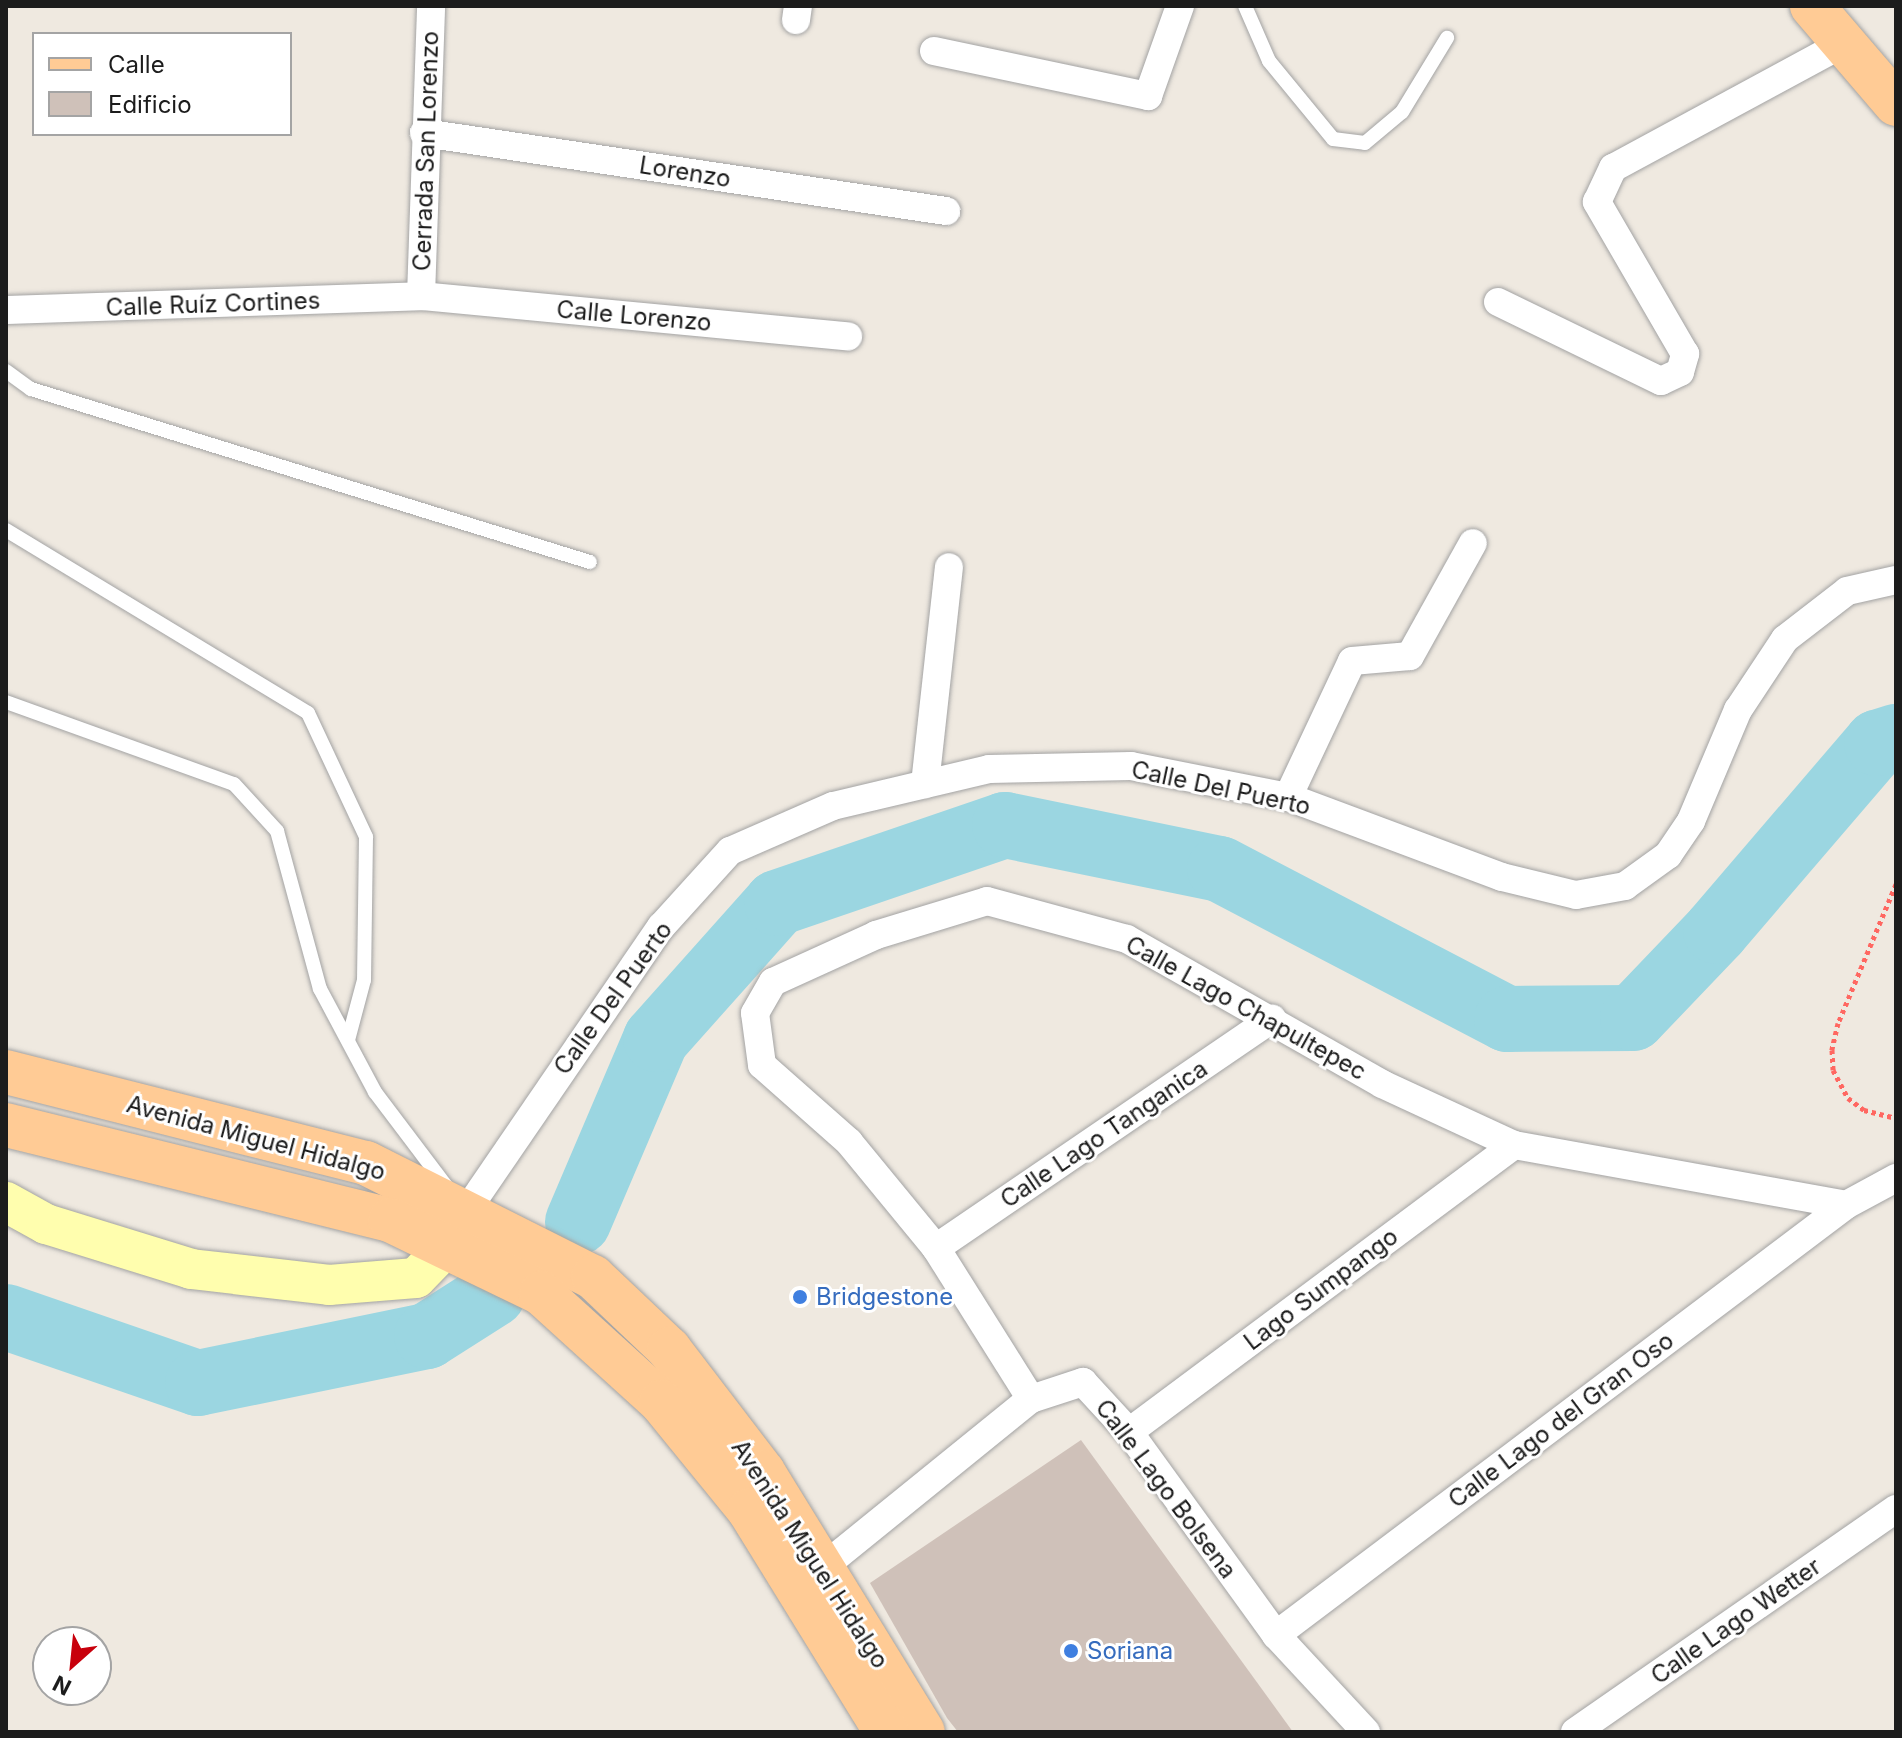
<!DOCTYPE html>
<html>
<head>
<meta charset="utf-8">
<style>
  body { margin:0 }
  #map { position:relative; width:1902px; height:1738px; overflow:hidden; background:#efe9e0; font-family:Inter,sans-serif }
  div>[style] { position:absolute }
  .river>* { height:66px; margin:-33px; padding:0 33px; transform-origin:33px; border-radius:33px; background:#9bd6e1 }
  .building>* { inset:0; background:#cfc1b9 }
  .path>* { height:5px; margin-top:-2.5px; transform-origin:0; background:repeating-linear-gradient(90deg,#ff6761 0 4px,transparent 0 8px) }
  .roads { filter:drop-shadow(0 0 2px #a3a3a3) drop-shadow(0 0 2px #a3a3a3) }
  .lane>* { height:14px; margin:-7px; padding:0 7px; transform-origin:7px; border-radius:7px; background:#fff }
  .street>* { height:28px; margin:-14px; padding:0 14px; transform-origin:14px; border-radius:14px; background:#fff }
  .secondary>* { height:40px; margin:-20px; padding:0 20px; transform-origin:20px; border-radius:20px; background:#fffeae }
  .primary>* { height:44px; margin:-22px; padding:0 22px; transform-origin:22px; border-radius:22px; background:#ffcb95 }
  .dots>* { width:22px; height:22px; translate:-50% -50%; box-sizing:border-box; border:4px solid #fff; border-radius:50% }
  span { translate:-50% -50%; white-space:nowrap; text-align:center; line-height:1.15; -webkit-text-stroke:6px #fff; paint-order:stroke }
  .street-label { font-size:24px; color:#1c1c1c }
  .shop-label { font-size:24px; color:#366cbe }
  .left { translate:0 -50%; text-align:left }
  .frame { position:absolute; inset:0; border:8px solid #1c1c1c; pointer-events:none }
  .legend { position:absolute; left:32px; top:32px; width:260px; height:104px; box-sizing:border-box; background:#fff; border:2px solid #a4a4a4; margin:0; padding:10px 14px; list-style:none; font-size:24px; color:#1c1c1c }
  .legend li { display:flex; align-items:center; gap:16px; height:40px }
  .legend b { width:40px; border:2px solid #a4a4a4 }
  .north { position:absolute; left:32px; top:1626px; width:80px; height:80px; box-sizing:border-box; background:#fff; border:2px solid #a4a4a4; border-radius:50%; rotate:207deg; font-size:22px; font-weight:700; line-height:32px; text-align:center; color:#1c1c1c }
  .north::after { content:''; display:block; margin:auto; width:28px; height:36px; background:#c8000c; clip-path:polygon(50% 0,100% 100%,50% 72%,0 100%) }
</style>
</head>
<body>
<div id="map">
  <div class="river">
    <div style="left:578px;top:1222px;width:199px;rotate:-66.9deg"></div>
    <div style="left:656px;top:1039px;width:182px;rotate:-48.3deg"></div>
    <div style="left:777px;top:903px;width:241px;rotate:-18.9deg"></div>
    <div style="left:1005px;top:825px;width:219px;rotate:11.6deg"></div>
    <div style="left:1220px;top:869px;width:324px;rotate:27.6deg"></div>
    <div style="left:1507px;top:1019px;width:126px;rotate:-0.5deg"></div>
    <div style="left:1633px;top:1018px;width:120px;rotate:-46.3deg"></div>
    <div style="left:1716px;top:931px;width:248px;rotate:-49.4deg"></div>
    <div style="left:1877px;top:743px;width:20px;rotate:-18deg"></div>
    <div style="left:6px;top:1317px;width:203px;rotate:19deg"></div>
    <div style="left:198px;top:1383px;width:234px;rotate:-11.6deg"></div>
    <div style="left:427px;top:1336px;width:78px;rotate:-32.5deg"></div>
  </div>
  <div class="building">
    <div style="clip-path:polygon(1081px 1440px,1293px 1732px,958px 1732px,947px 1718px,870px 1583px)"></div>
  </div>
  <div class="path">
    <div style="left:1896px;top:884px;width:151px;rotate:112.6deg"></div>
    <div style="left:1838px;top:1023px;width:28px;rotate:103deg"></div>
    <div style="left:1832px;top:1050px;width:20px;rotate:87deg"></div>
    <div style="left:1833px;top:1070px;width:32px;rotate:62deg"></div>
    <div style="left:1848px;top:1098px;width:20px;rotate:37deg"></div>
    <div style="left:1864px;top:1110px;width:33px;rotate:14deg"></div>
  </div>
  <div class="roads">
    <div class="lane">
      <div style="left:1245px;top:6px;width:60px;rotate:66.4deg"></div>
      <div style="left:1269px;top:61px;width:101px;rotate:50.6deg"></div>
      <div style="left:1333px;top:139px;width:32px;rotate:7deg"></div>
      <div style="left:1365px;top:143px;width:48px;rotate:-40deg"></div>
      <div style="left:1402px;top:112px;width:87px;rotate:-58.7deg"></div>
      <div style="left:6px;top:371px;width:31px;rotate:36deg"></div>
      <div style="left:31px;top:389px;width:585px;rotate:17.2deg"></div>
      <div style="left:6px;top:530px;width:353px;rotate:31.2deg"></div>
      <div style="left:308px;top:713px;width:137px;rotate:64.9deg"></div>
      <div style="left:366px;top:837px;width:143px;rotate:90.8deg"></div>
      <div style="left:364px;top:980px;width:62px;rotate:104.9deg"></div>
      <div style="left:6px;top:702px;width:242px;rotate:19.8deg"></div>
      <div style="left:234px;top:784px;width:64px;rotate:47.5deg"></div>
      <div style="left:277px;top:831px;width:164px;rotate:74.8deg"></div>
      <div style="left:320px;top:989px;width:117px;rotate:61.9deg"></div>
      <div style="left:375px;top:1092px;width:118px;rotate:52.9deg"></div>
    </div>
    <div class="street">
      <div style="left:796px;top:20px;width:14px;rotate:-82deg"></div>
      <div style="left:934px;top:51px;width:219px;rotate:11.9deg"></div>
      <div style="left:1148px;top:96px;width:96px;rotate:-70.4deg"></div>
      <div style="left:424px;top:133px;width:528px;rotate:8.5deg"></div>
      <div style="left:421px;top:296px;width:290px;rotate:-88deg"></div>
      <div style="left:1498px;top:302px;width:181px;rotate:25.9deg"></div>
      <div style="left:1661px;top:381px;width:21px;rotate:-25deg"></div>
      <div style="left:1680px;top:372px;width:19px;rotate:-74deg"></div>
      <div style="left:1685px;top:354px;width:176px;rotate:-120.1deg"></div>
      <div style="left:1597px;top:202px;width:38px;rotate:-65deg"></div>
      <div style="left:1613px;top:168px;width:263px;rotate:-28.4deg"></div>
      <div style="left:6px;top:310px;width:415px;rotate:-1.9deg"></div>
      <div style="left:421px;top:296px;width:429px;rotate:5.4deg"></div>
      <div style="left:925px;top:784px;width:218px;rotate:-83.7deg"></div>
      <div style="left:1288px;top:797px;width:150px;rotate:-64.8deg"></div>
      <div style="left:1352px;top:661px;width:58px;rotate:-4.9deg"></div>
      <div style="left:1410px;top:656px;width:129px;rotate:-60.9deg"></div>
      <div style="left:456px;top:1226px;width:363px;rotate:-55.6deg"></div>
      <div style="left:661px;top:927px;width:103px;rotate:-47.8deg"></div>
      <div style="left:730px;top:851px;width:112px;rotate:-23.6deg"></div>
      <div style="left:833px;top:806px;width:160px;rotate:-13.3deg"></div>
      <div style="left:989px;top:769px;width:142px;rotate:-1.2deg"></div>
      <div style="left:1131px;top:766px;width:160px;rotate:11.2deg"></div>
      <div style="left:1288px;top:797px;width:228px;rotate:20.5deg"></div>
      <div style="left:1502px;top:877px;width:76px;rotate:13.7deg"></div>
      <div style="left:1576px;top:895px;width:50px;rotate:-10.4deg"></div>
      <div style="left:1625px;top:886px;width:53px;rotate:-35.8deg"></div>
      <div style="left:1668px;top:855px;width:41px;rotate:-55.9deg"></div>
      <div style="left:1691px;top:821px;width:121px;rotate:-67.1deg"></div>
      <div style="left:1738px;top:710px;width:85px;rotate:-56.5deg"></div>
      <div style="left:1785px;top:639px;width:78px;rotate:-37.7deg"></div>
      <div style="left:1847px;top:591px;width:50px;rotate:-12.7deg"></div>
      <div style="left:936px;top:1248px;width:407px;rotate:-34.3deg"></div>
      <div style="left:1031px;top:1399px;width:178px;rotate:-122.2deg"></div>
      <div style="left:936px;top:1248px;width:137px;rotate:-129.4deg"></div>
      <div style="left:849px;top:1142px;width:116px;rotate:-138.5deg"></div>
      <div style="left:762px;top:1065px;width:52px;rotate:-97.7deg"></div>
      <div style="left:755px;top:1013px;width:36px;rotate:-60deg"></div>
      <div style="left:773px;top:982px;width:113px;rotate:-24.5deg"></div>
      <div style="left:876px;top:935px;width:116px;rotate:-17deg"></div>
      <div style="left:987px;top:901px;width:145px;rotate:15.2deg"></div>
      <div style="left:1127px;top:939px;width:293px;rotate:29.6deg"></div>
      <div style="left:1382px;top:1084px;width:145px;rotate:24.8deg"></div>
      <div style="left:1514px;top:1145px;width:337px;rotate:10.2deg"></div>
      <div style="left:1846px;top:1205px;width:57px;rotate:-28.4deg"></div>
      <div style="left:1129px;top:1432px;width:480px;rotate:-36.7deg"></div>
      <div style="left:822px;top:1568px;width:269px;rotate:-39deg"></div>
      <div style="left:1031px;top:1399px;width:55px;rotate:-18.1deg"></div>
      <div style="left:1083px;top:1382px;width:68px;rotate:47.4deg"></div>
      <div style="left:1129px;top:1432px;width:251px;rotate:54.1deg"></div>
      <div style="left:1276px;top:1635px;width:132px;rotate:47.1deg"></div>
      <div style="left:1276px;top:1635px;width:714px;rotate:-37.03deg"></div>
      <div style="left:1575px;top:1732px;width:391px;rotate:-34.8deg"></div>
    </div>
    <div class="secondary">
      <div style="left:6px;top:1202px;width:46px;rotate:28.8deg"></div>
      <div style="left:46px;top:1224px;width:152px;rotate:17.2deg"></div>
      <div style="left:191px;top:1269px;width:139px;rotate:6.6deg"></div>
      <div style="left:329px;top:1285px;width:87px;rotate:-4.6deg"></div>
      <div style="left:416px;top:1278px;width:46px;rotate:-45.9deg"></div>
    </div>
    <div class="primary">
      <div style="left:1812px;top:6px;width:129px;rotate:49.4deg"></div>
      <div style="left:6px;top:1072px;width:371px;rotate:14.2deg"></div>
      <div style="left:366px;top:1163px;width:254px;rotate:26.7deg"></div>
      <div style="left:593px;top:1277px;width:105px;rotate:43.5deg"></div>
      <div style="left:669px;top:1349px;width:155px;rotate:52.6deg"></div>
      <div style="left:763px;top:1472px;width:305px;rotate:58.4deg"></div>
      <div style="left:6px;top:1125px;width:396px;rotate:13.9deg"></div>
      <div style="left:390px;top:1220px;width:168px;rotate:25.8deg"></div>
      <div style="left:541px;top:1293px;width:162px;rotate:42.2deg"></div>
      <div style="left:661px;top:1402px;width:139px;rotate:50.8deg"></div>
      <div style="left:749px;top:1510px;width:261px;rotate:58.3deg"></div>
    </div>
  </div>
  <div class="dots">
    <div style="left:800px;top:1297px;background:#3f7fe0"></div>
    <div style="left:1071px;top:1651px;background:#3f7fe0"></div>
  </div>
  <div class="street-label">
    <span style="left:426px;top:151px;rotate:-88deg">Cerrada San Lorenzo</span>
    <span style="left:685px;top:172px;rotate:9deg">Lorenzo</span>
    <span style="left:213px;top:304px;rotate:-2deg">Calle Ruíz Cortines</span>
    <span style="left:634px;top:316px;rotate:5deg">Calle Lorenzo</span>
    <span style="left:1221px;top:788px;rotate:12deg">Calle Del Puerto</span>
    <span style="left:613px;top:998px;rotate:-54deg">Calle Del Puerto</span>
    <span style="left:1246px;top:1008px;rotate:29deg">Calle Lago Chapultepec</span>
    <span style="left:1104px;top:1134px;rotate:-34deg">Calle Lago Tanganica</span>
    <span style="left:256px;top:1138px;rotate:15deg">Avenida Miguel Hidalgo</span>
    <span style="left:1321px;top:1289px;rotate:-37deg">Lago Sumpango</span>
    <span style="left:1561px;top:1420px;rotate:-37deg">Calle Lago del Gran Oso</span>
    <span style="left:1166px;top:1489px;rotate:53deg">Calle Lago Bolsena</span>
    <span style="left:810px;top:1554px;rotate:57deg">Avenida Miguel Hidalgo</span>
    <span style="left:1736px;top:1621px;rotate:-35deg">Calle Lago Wetter</span>
  </div>
  <div class="shop-label">
    <span class="left" style="left:816px;top:1297px">Bridgestone</span>
    <span class="left" style="left:1087px;top:1651px">Soriana</span>
  </div>
  <div class="frame"></div>
  <ul class="legend">
  <li><b style="height:10px;background:#ffcb95"></b>Calle</li>
  <li><b style="height:22px;background:#cfc1b9"></b>Edificio</li>
  </ul>
  <div class="north">N</div>
</div>
</body>
</html>
